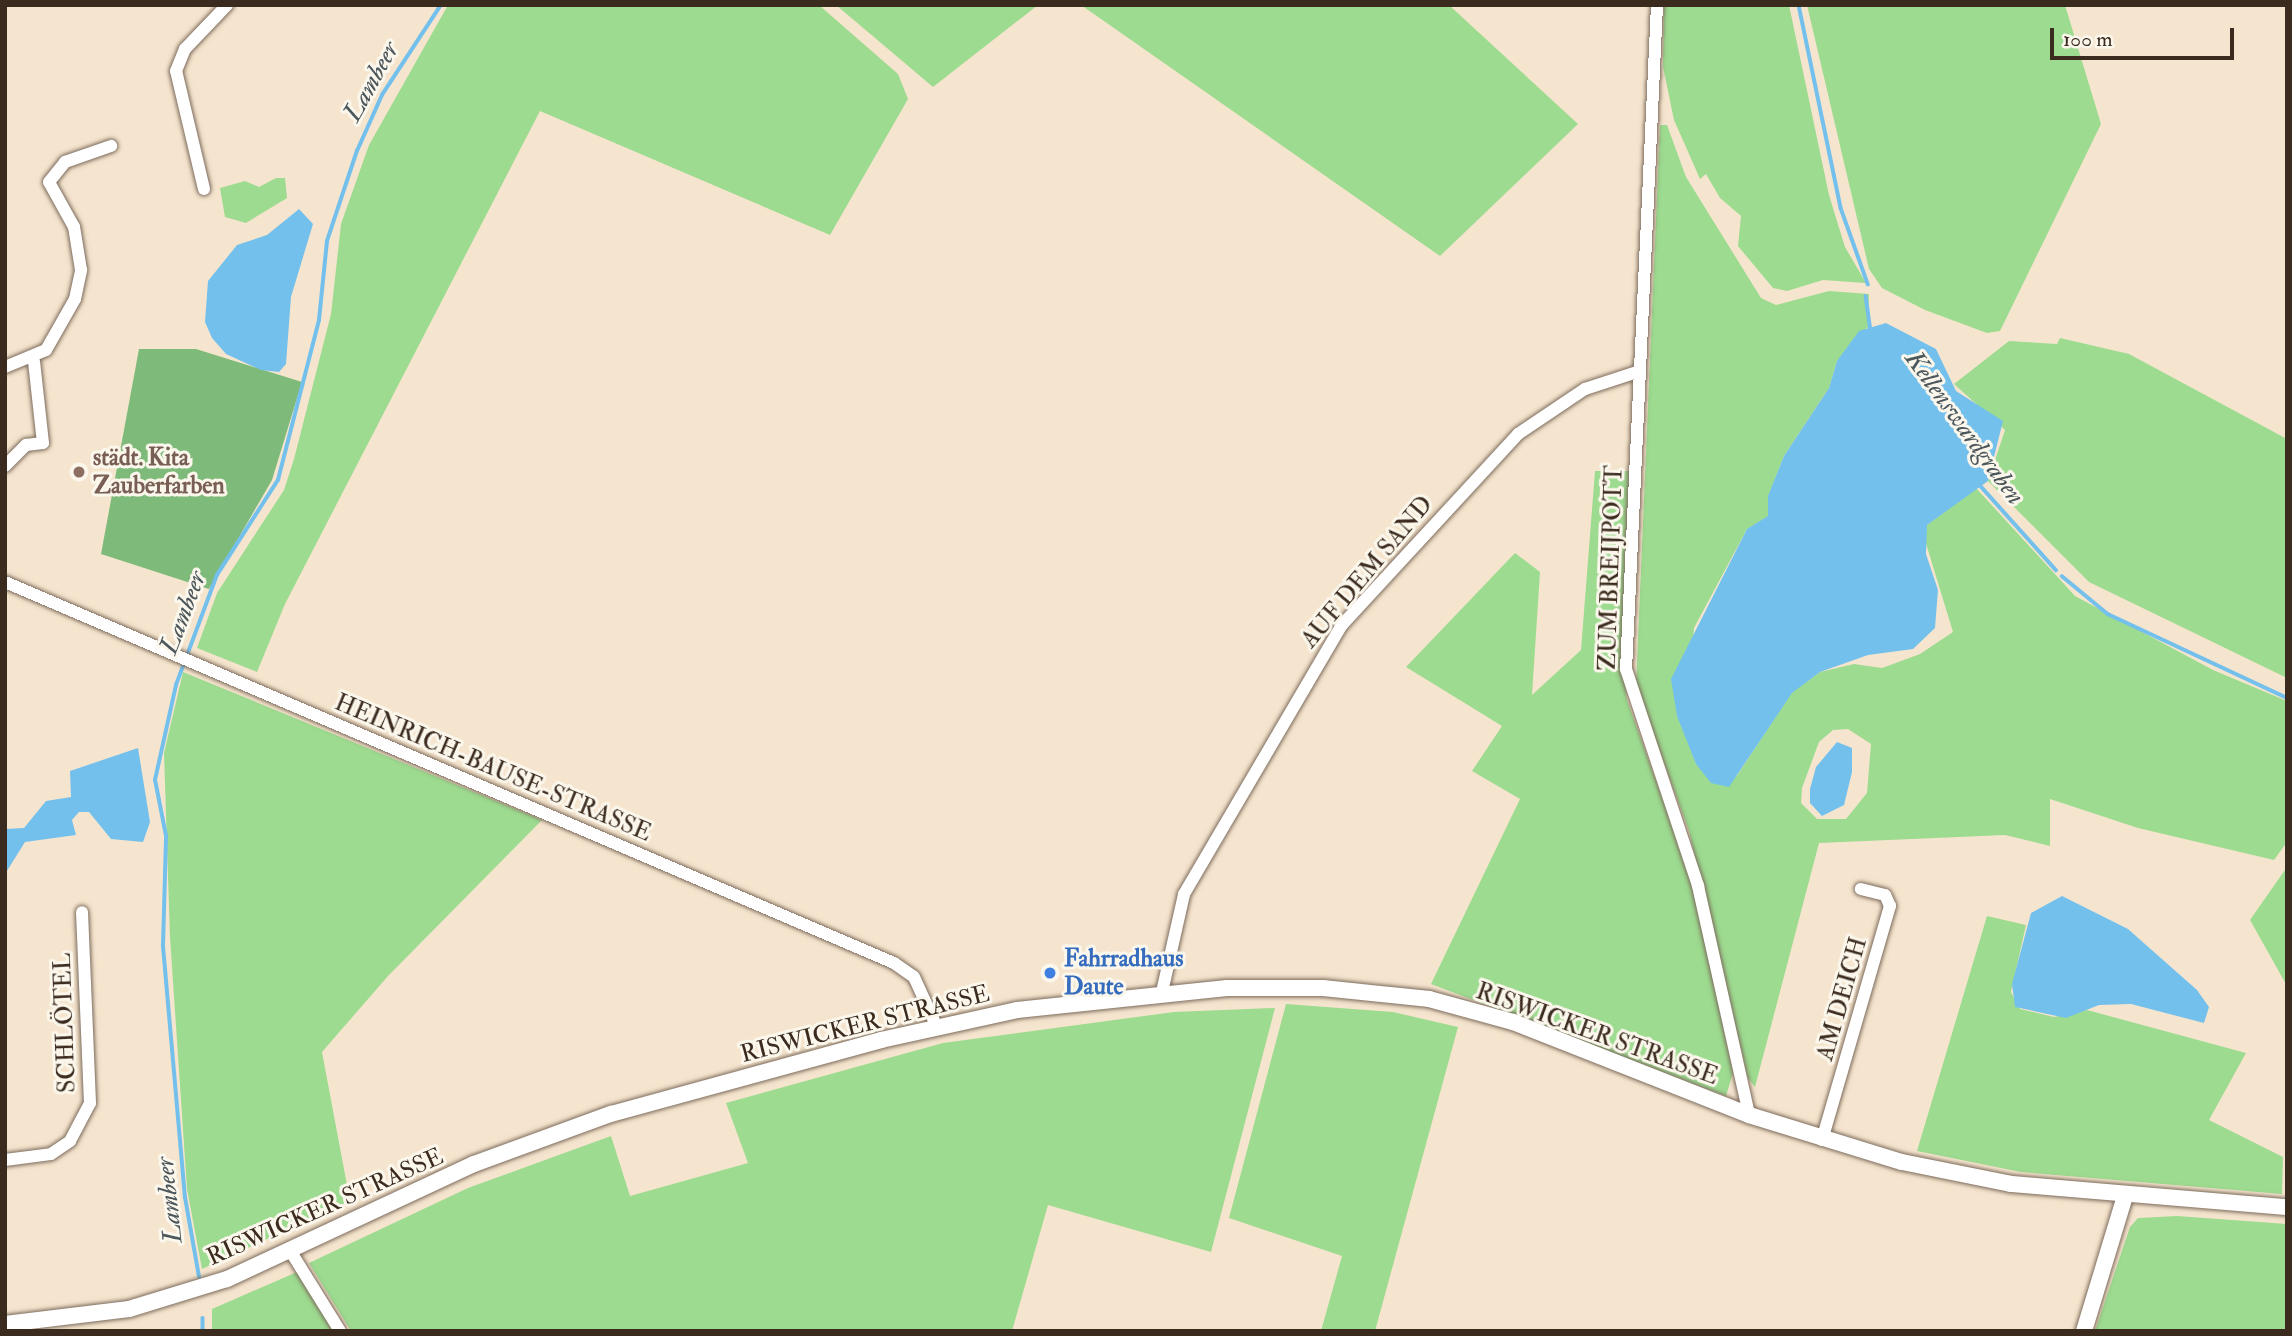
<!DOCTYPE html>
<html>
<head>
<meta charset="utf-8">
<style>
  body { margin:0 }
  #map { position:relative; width:2292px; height:1336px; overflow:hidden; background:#f6e5ce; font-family:"IM FELL Double Pica",serif }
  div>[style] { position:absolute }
  .green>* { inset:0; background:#9ddb90 }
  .forest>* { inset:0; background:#7ebb7a }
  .water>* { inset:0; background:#74c0ed }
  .stream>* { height:3.5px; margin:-1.75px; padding:0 1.75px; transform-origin:1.75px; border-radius:1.75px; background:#74c0ed }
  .roads { filter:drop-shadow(0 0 2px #7c6b5c) drop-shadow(0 0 2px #7c6b5c) }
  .street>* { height:12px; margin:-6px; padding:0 6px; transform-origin:6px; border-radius:6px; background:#fff }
  .secondary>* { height:16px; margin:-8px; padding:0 8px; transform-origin:8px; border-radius:8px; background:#fff }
  .dots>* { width:19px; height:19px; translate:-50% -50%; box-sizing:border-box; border:4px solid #fbf7ec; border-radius:50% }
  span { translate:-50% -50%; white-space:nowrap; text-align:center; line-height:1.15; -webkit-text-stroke:6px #fbf7ec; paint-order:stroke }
  .education-label { font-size:24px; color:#785e54; font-weight:700 }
  .left { translate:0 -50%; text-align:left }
  .street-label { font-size:24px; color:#3b2a1e }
  .shop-label { font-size:24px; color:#366cbe; font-weight:700 }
  .water-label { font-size:26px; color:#4c575c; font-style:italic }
  .frame { position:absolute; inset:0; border:7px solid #3b2a1e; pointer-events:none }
  .scale { position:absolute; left:2050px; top:28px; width:184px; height:32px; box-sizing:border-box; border:4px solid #3b2a1e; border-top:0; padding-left:9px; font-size:21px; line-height:24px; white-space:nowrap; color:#3b2a1e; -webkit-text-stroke:5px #fbf7ec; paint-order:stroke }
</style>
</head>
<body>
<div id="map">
  <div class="green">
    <div style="clip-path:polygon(448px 5px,819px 5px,898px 74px,908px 99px,830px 235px,540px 111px,285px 604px,257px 672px,197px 648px,217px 593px,284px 490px,294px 459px,331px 314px,341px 224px,369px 145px)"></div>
    <div style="clip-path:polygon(836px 5px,1038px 5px,933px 87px)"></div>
    <div style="clip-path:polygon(1081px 5px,1449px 5px,1578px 124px,1440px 256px)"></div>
    <div style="clip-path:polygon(1664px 5px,1789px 5px,1829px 195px,1845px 247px,1866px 283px,1823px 280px,1787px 291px,1773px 288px,1738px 246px,1741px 216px,1720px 198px,1706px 174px,1700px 179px,1674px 120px,1663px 67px)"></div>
    <div style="clip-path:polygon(1807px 5px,2065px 5px,2101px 124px,2000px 331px,1987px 333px,1925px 310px,1882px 288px,1869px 269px)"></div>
    <div style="clip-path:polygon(evenodd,1660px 125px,1667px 125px,1686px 177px,1761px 298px,1776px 305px,1829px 291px,1869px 294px,1868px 327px,1837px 361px,1829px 388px,1784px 456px,1768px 497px,1769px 516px,1747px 529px,1694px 628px,1686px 732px,1696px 764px,1736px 777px,1792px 692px,1820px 672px,1854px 664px,1882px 668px,1920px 654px,1953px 632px,1924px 537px,1927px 525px,1976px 488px,2075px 596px,2213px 670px,2287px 701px,2287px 842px,2274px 860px,2138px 828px,2050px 799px,2050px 846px,2005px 835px,1819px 843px,1755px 1087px,1748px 1078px,1689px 831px,1636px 686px,1660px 125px,1848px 729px,1871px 744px,1867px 793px,1846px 819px,1817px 819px,1801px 803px,1802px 788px,1819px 742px,1833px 730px,1848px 729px)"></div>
    <div style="clip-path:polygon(276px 178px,285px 178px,287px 198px,246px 223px,225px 217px,220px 188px,245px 181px,259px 187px)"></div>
    <div style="clip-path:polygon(2060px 338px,2129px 354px,2287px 439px,2287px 678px,2089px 582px,1988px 481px,2005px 430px,1954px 384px,2009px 341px,2057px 344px)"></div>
    <div style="clip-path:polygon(1595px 471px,1631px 471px,1622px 661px,1627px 700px,1693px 884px,1733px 1073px,1726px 1096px,1431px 984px,1520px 799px,1472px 771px,1502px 726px,1406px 667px,1515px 553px,1540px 572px,1532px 695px,1581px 650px)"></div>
    <div style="clip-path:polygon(183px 672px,542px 820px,388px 976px,322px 1052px,350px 1201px,202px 1269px,187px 1189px,170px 937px,164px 753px)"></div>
    <div style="clip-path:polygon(2287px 867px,2287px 986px,2250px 920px)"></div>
    <div style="clip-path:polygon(1987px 916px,2026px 925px,2011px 992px,2020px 1009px,2054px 1017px,2087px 1010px,2246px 1053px,2209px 1120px,2283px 1157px,2282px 1194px,2021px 1172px,1917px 1151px)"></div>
    <div style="clip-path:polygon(1286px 1004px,1393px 1012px,1458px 1027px,1375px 1331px,1321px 1331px,1342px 1256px,1229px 1218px)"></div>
    <div style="clip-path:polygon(1275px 1008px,1211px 1252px,1048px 1205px,1012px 1331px,351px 1331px,309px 1263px,468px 1188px,611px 1136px,630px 1196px,748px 1163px,726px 1103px,943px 1043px,1174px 1012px)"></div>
    <div style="clip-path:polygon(2177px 1216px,2287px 1224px,2287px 1331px,2095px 1331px,2130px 1227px,2138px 1218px)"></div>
    <div style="clip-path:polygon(297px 1272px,335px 1331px,212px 1331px,212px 1309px)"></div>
  </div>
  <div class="forest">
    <div style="clip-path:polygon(139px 349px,196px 349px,302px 382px,272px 480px,209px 589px,101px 554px)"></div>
  </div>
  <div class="water">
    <div style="clip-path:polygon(299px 209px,313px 224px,291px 297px,286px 364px,279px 372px,261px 370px,226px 354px,212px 338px,205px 322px,208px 281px,237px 245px,267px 235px)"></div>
    <div style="clip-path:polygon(1886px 323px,1936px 349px,1956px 391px,2003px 421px,1988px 481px,1927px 525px,1926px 554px,1938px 590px,1935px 628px,1913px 649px,1868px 655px,1820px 672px,1792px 693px,1729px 787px,1711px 783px,1696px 764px,1677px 716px,1671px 679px,1747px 529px,1768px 516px,1768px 496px,1784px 456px,1829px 388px,1837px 361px,1859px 331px)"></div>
    <div style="clip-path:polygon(1837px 742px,1852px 748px,1852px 772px,1844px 805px,1822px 816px,1810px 803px,1810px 789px,1816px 767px)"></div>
    <div style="clip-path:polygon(138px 748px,150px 822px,143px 842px,111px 839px,89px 812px,79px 812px,72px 820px,76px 835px,25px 842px,5px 874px,5px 829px,24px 828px,46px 801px,71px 797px,70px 771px)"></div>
    <div style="clip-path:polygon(2062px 896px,2128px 929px,2197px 990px,2209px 1007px,2204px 1023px,2131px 1004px,2099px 1005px,2066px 1018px,2015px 1007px,2012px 984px,2031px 913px)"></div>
  </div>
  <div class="stream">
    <div style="left:1799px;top:5px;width:207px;rotate:78.3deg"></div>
    <div style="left:1841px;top:208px;width:81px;rotate:70.4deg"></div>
    <div style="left:1866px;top:296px;width:35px;rotate:82deg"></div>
    <div style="left:1978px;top:483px;width:117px;rotate:48.1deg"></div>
    <div style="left:2062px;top:576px;width:60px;rotate:39.6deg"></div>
    <div style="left:2108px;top:614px;width:198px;rotate:25.1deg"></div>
    <div style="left:199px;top:1277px;width:80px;rotate:-100deg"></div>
    <div style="left:185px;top:1198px;width:253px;rotate:-95deg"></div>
    <div style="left:163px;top:946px;width:110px;rotate:-88.4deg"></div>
    <div style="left:166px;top:836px;width:57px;rotate:-101.1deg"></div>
    <div style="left:155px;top:780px;width:97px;rotate:-77.5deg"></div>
    <div style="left:176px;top:685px;width:117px;rotate:-69.6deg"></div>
    <div style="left:217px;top:575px;width:113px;rotate:-57.3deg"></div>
    <div style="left:278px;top:480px;width:165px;rotate:-75.6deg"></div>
    <div style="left:319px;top:320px;width:79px;rotate:-84.2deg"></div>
    <div style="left:327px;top:241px;width:95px;rotate:-71.6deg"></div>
    <div style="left:357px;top:151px;width:61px;rotate:-65.9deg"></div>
    <div style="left:382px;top:95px;width:108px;rotate:-56.8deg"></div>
    <div style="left:203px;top:1318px;width:13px;rotate:90deg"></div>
  </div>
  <div class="roads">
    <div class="street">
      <div style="left:1657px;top:5px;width:665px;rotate:92.67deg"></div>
      <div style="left:1626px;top:669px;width:229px;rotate:71.6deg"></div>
      <div style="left:1698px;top:886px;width:235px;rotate:77.4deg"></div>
      <div style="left:204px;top:189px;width:121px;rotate:-103.3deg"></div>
      <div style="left:176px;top:71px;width:24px;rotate:-68deg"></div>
      <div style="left:185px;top:49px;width:61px;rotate:-46.3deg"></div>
      <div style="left:5px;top:367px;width:44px;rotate:-22.5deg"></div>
      <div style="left:46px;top:350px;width:59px;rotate:-60.4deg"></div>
      <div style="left:75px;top:299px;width:30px;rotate:-78deg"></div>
      <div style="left:81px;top:270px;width:44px;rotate:-99.2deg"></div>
      <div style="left:74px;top:227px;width:51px;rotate:-119.1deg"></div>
      <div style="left:49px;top:182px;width:26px;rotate:-51deg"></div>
      <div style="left:65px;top:162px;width:49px;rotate:-19.2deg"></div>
      <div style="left:5px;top:466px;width:30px;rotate:-45deg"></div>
      <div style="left:26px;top:445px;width:17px;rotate:-7deg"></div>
      <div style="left:43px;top:443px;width:82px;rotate:-96.3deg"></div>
      <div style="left:5px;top:582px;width:967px;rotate:23.2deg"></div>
      <div style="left:894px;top:963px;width:24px;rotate:35deg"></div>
      <div style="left:914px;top:977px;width:53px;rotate:65.4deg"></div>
      <div style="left:1162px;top:992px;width:100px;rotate:-77.3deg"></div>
      <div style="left:1184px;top:894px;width:311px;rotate:-59.6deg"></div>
      <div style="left:1341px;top:626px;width:261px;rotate:-47.3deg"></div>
      <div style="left:1518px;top:434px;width:81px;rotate:-33.9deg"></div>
      <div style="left:1585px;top:389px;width:58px;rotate:-18.1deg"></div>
      <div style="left:1822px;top:1140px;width:244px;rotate:-73.8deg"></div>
      <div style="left:1890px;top:906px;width:12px;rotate:-114deg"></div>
      <div style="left:1885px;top:895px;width:25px;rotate:-166deg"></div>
      <div style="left:5px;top:1160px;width:46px;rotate:-7.4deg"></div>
      <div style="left:51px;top:1154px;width:23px;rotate:-34deg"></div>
      <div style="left:70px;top:1141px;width:43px;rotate:-62.2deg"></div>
      <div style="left:90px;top:1103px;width:191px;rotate:-92.4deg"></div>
      <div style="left:291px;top:1252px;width:93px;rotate:58.2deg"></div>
    </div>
    <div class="secondary">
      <div style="left:5px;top:1324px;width:125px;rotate:-6.9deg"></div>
      <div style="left:129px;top:1309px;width:102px;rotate:-17deg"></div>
      <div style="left:227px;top:1279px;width:272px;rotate:-25deg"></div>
      <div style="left:474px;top:1164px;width:146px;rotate:-20.1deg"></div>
      <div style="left:611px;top:1114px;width:280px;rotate:-15.3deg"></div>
      <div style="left:881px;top:1040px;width:139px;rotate:-12.4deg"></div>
      <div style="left:1017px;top:1010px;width:211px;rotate:-6deg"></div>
      <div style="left:1227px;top:988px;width:96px"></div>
      <div style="left:1323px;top:988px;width:107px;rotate:5.9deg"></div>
      <div style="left:1429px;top:999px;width:87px;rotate:15.3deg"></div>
      <div style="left:1513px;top:1022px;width:254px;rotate:21.5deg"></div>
      <div style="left:1749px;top:1115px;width:160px;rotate:17.1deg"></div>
      <div style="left:1902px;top:1162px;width:111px;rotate:11.4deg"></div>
      <div style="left:2011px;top:1184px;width:277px;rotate:4.8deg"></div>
      <div style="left:2084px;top:1331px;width:141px;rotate:-73.1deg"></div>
    </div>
  </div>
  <div class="dots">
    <div style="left:79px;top:472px;background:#8d6e63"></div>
    <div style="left:1050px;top:973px;background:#3f7fe0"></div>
  </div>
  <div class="education-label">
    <span class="left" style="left:93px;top:472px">städt. Kita<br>Zauberfarben</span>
  </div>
  <div class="street-label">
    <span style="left:1611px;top:568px;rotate:-88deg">ZUM BREIJPOTT</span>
    <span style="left:1367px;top:572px;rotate:-50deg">AUF DEM SAND</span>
    <span style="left:493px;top:768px;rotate:23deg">HEINRICH-BAUSE-STRASSE</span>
    <span style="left:1842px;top:999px;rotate:-74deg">AM DEICH</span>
    <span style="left:65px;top:1023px;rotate:-92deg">SCHLÖTEL</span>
    <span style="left:865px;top:1024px;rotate:-14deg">RISWICKER STRASSE</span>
    <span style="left:1597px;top:1034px;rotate:20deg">RISWICKER STRASSE</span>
    <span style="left:325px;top:1207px;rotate:-24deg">RISWICKER STRASSE</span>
  </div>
  <div class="shop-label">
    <span class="left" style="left:1064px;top:973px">Fahrradhaus<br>Daute</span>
  </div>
  <div class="water-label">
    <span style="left:372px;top:82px;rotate:-61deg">Lambeer</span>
    <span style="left:1964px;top:428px;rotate:54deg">Kellenswardgraben</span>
    <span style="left:184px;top:613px;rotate:-69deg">Lambeer</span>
    <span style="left:170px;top:1200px;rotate:-96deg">Lambeer</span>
  </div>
  <div class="frame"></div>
  <div class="scale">100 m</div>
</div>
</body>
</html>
